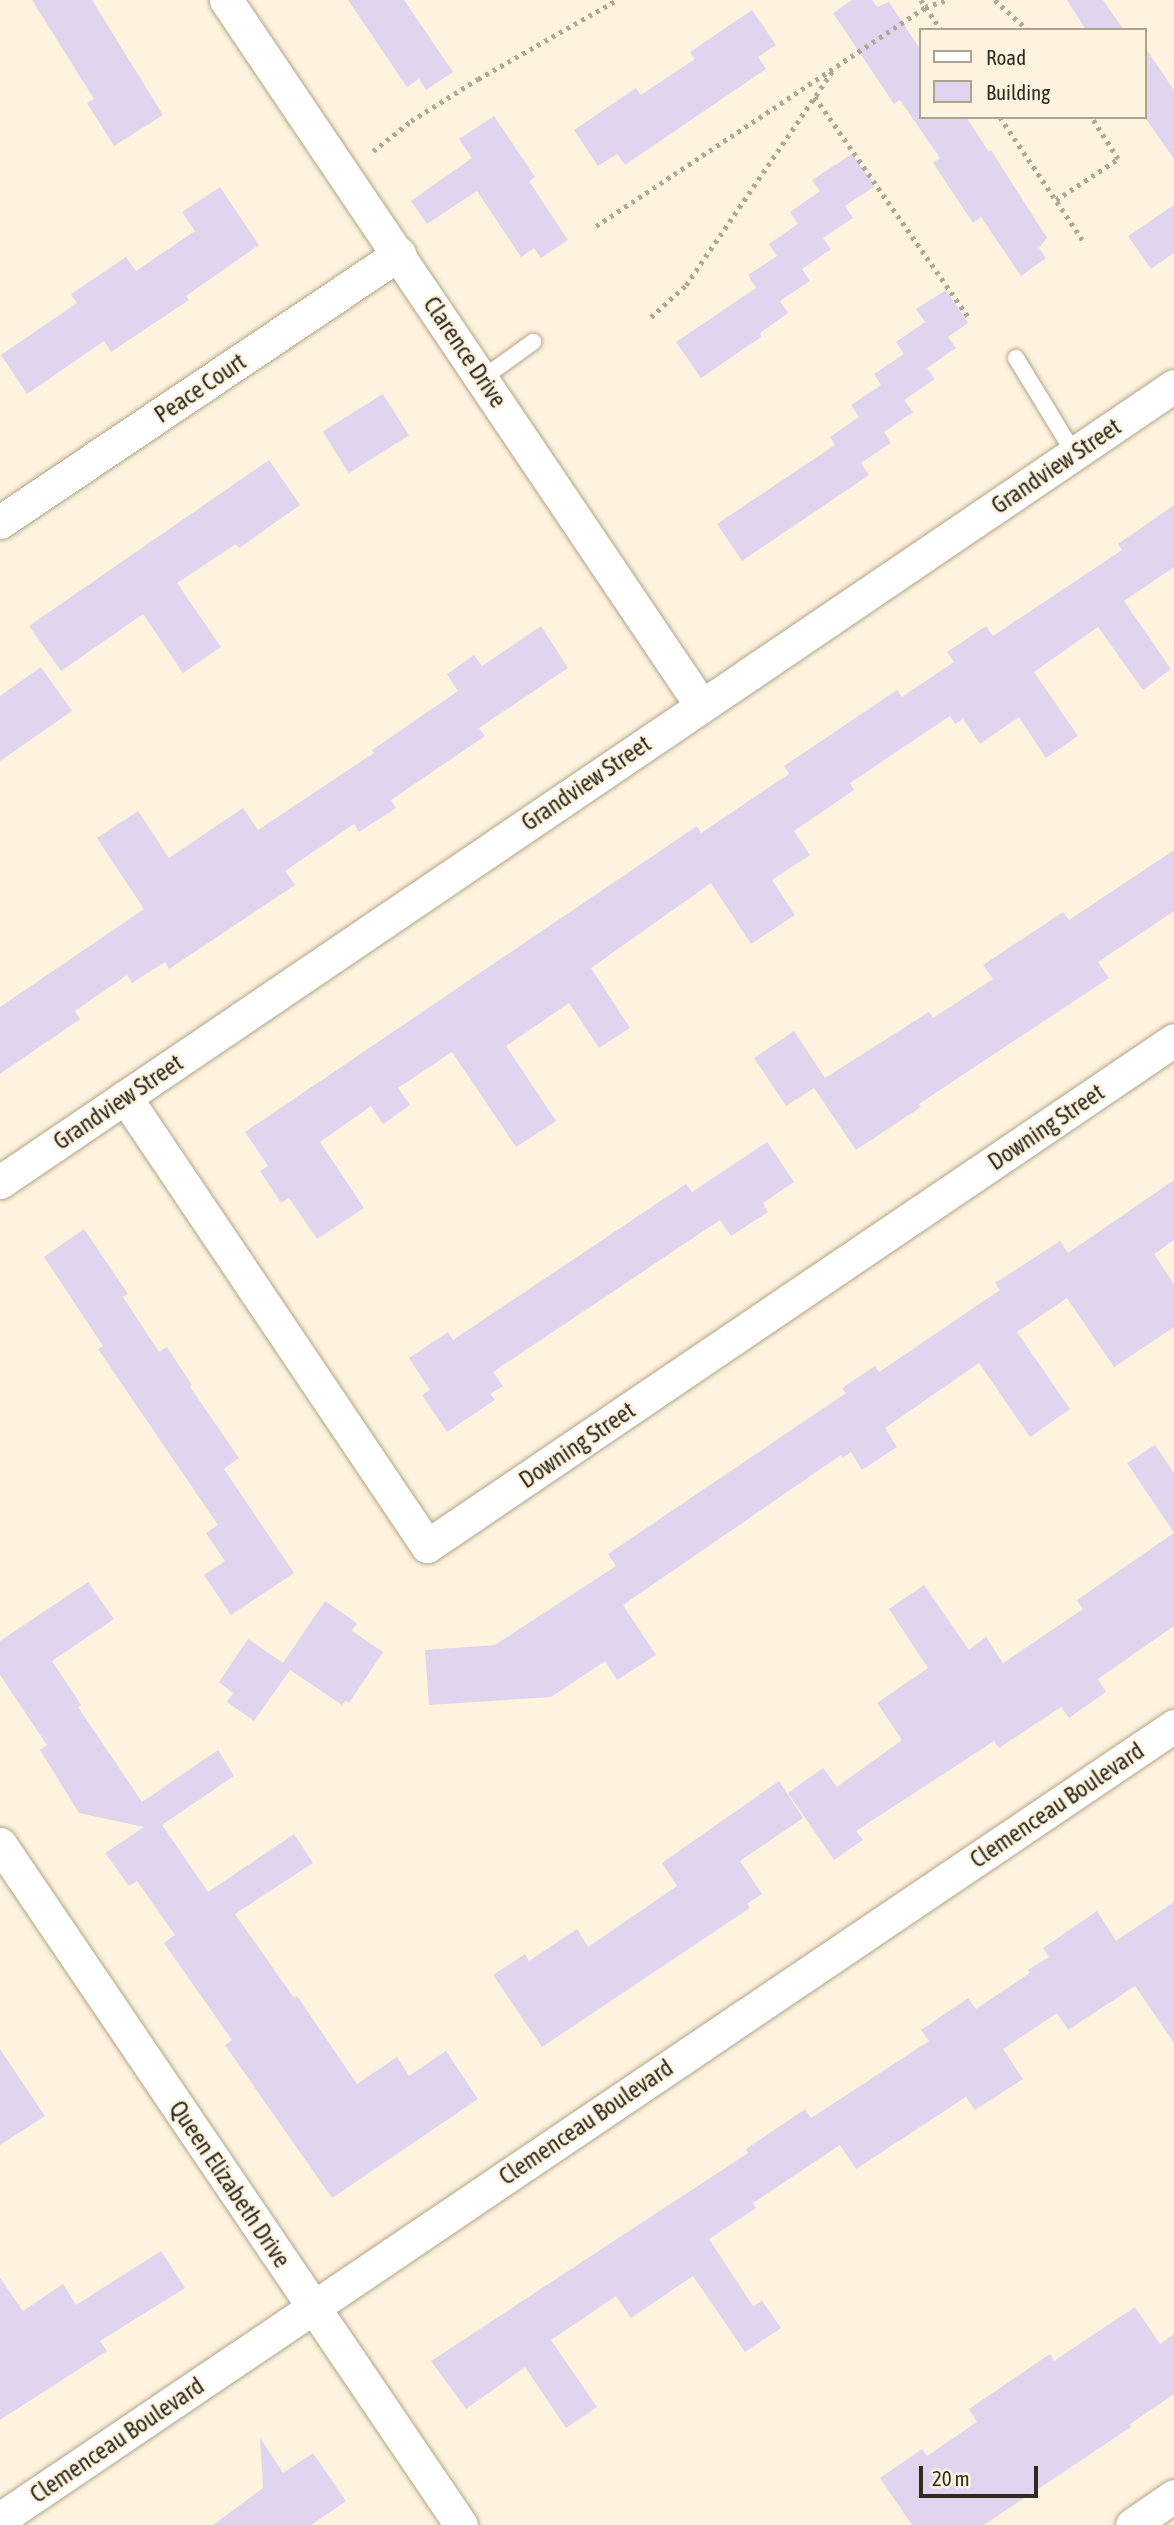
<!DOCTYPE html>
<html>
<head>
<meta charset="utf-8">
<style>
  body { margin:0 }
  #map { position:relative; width:1174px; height:2525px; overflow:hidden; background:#fef3de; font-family:"Asap Condensed",sans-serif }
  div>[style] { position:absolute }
  .building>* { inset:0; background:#e1d4ee; transform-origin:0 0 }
  .path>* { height:4.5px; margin-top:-2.25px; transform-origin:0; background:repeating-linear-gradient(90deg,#b0a796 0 3.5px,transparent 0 8.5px) }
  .roads { filter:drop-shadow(0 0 2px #b1a58b) drop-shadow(0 0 2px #b1a58b) }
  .lane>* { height:16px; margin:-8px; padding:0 8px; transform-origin:8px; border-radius:8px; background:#fff }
  .street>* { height:33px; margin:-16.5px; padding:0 16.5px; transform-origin:16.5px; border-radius:16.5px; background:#fff }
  span { translate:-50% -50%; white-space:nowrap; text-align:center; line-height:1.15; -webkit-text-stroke:5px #fef3de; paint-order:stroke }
  .street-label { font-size:24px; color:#302b21 }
  .legend { position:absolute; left:919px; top:28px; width:228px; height:91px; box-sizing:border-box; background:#fef3de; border:2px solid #aca392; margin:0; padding:9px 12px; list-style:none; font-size:21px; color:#302b21 }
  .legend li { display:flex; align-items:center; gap:14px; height:35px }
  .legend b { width:35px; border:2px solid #aca392 }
  .scale { position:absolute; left:919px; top:2466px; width:119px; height:32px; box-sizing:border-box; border:4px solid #302b21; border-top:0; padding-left:9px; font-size:21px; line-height:24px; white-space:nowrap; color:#302b21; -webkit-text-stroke:5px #fef3de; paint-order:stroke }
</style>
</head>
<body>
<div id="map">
  <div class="building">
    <div style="clip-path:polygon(32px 0,92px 0,163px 115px,114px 146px,87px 103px,94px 99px)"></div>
    <div style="clip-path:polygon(348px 0,404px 0,453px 72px,426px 90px,419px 79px,407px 87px)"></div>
    <div style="clip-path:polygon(852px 0,872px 0,877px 7px,889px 2px,920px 49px,920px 117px,966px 117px,989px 152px,991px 150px,1047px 238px,1039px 248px,1046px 258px,1021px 276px,981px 217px,973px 223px,933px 163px,940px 158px,900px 100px,894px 104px,833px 13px)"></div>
    <div style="clip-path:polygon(1067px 0,1103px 0,1124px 30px,1086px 30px)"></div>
    <div style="clip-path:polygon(752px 10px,776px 45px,758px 57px,766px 69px,625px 165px,617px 154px,598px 166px,574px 130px,636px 88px,641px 95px,695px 59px,690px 52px)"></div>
    <div style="clip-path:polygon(1144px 46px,1174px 90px,1174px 159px,1144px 116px)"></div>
    <div style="clip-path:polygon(494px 116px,535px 177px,529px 181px,568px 240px,541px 258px,534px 248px,521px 257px,477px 191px,427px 224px,411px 201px,472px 158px,459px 139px)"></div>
    <div style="clip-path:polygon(852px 154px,875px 186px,845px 206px,853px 218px,823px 238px,831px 249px,802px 269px,810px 281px,780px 301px,788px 313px,760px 333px,761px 337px,701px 378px,676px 342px,756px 288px,748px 275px,777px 256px,769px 244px,798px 224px,790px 212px,820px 191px,812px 180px)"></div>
    <div style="clip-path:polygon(220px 187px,259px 245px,186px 296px,189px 300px,111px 352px,104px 341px,27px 394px,1px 355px,77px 303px,71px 294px,126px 257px,136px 271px,195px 231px,182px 212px)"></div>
    <div style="clip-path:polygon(1174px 205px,1174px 253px,1151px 269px,1128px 236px)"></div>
    <div style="clip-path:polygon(946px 290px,968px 323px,948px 337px,956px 348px,927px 368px,935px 379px,904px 400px,913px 412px,884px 432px,891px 443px,861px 463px,869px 475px,742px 561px,717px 524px,835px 445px,830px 437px,859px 417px,851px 405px,881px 385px,874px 374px,904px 354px,896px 342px,925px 322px,916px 309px)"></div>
    <div style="left:383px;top:394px;width:49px;height:71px;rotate:58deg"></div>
    <div style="clip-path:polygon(269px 460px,300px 505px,239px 548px,236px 544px,177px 583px,221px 647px,183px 673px,143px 614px,61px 671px,29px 626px)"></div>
    <div style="clip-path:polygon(1174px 505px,1174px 567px,1124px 601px,1171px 669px,1143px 690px,1098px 627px,1034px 672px,1078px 736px,1046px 758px,1019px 717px,980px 744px,963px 719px,955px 724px,950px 716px,850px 783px,854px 790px,794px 831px,810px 855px,772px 880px,795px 915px,751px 944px,711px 883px,591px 968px,630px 1028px,599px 1048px,569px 1003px,506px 1046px,556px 1121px,516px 1147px,452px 1052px,398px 1088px,410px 1105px,383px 1124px,371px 1106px,320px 1142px,364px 1208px,317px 1239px,289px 1198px,281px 1203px,260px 1171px,268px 1166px,245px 1132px,697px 826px,701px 833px,789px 774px,784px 766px,897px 690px,902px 697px,954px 662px,947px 652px,986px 626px,993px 636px,1122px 550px,1118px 544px)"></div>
    <div style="clip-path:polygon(541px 626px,568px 668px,479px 728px,485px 736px,391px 800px,396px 808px,359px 832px,354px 824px,285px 871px,295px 885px,169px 969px,165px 962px,132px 983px,127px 975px,75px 1011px,80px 1019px,0 1074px,0 1007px,144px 909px,97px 838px,138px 811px,169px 858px,243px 808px,258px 830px,374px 753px,372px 750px,458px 691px,447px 674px,474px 655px,482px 666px)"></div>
    <div style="clip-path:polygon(41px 667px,72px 711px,0 761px,0 696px)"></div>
    <div style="clip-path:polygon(1174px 850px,1174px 911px,1098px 962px,1109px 978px,919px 1104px,921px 1107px,856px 1150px,814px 1088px,786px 1106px,754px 1058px,794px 1031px,825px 1078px,929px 1012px,933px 1018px,993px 979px,983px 965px,1063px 912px,1069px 920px)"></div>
    <div style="clip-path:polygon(767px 1142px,794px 1182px,763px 1203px,768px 1212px,731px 1236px,720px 1220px,493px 1372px,503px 1386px,490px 1394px,495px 1400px,447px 1432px,422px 1395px,430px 1390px,409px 1358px,448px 1332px,453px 1340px,686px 1184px,692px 1192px)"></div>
    <div style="clip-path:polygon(1174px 1180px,1174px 1240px,1154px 1254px,1174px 1284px,1174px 1327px,1114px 1367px,1067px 1298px,1017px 1332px,1070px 1409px,1030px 1437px,979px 1363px,885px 1428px,897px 1447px,862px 1470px,851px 1452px,843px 1458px,841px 1455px,623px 1605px,656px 1655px,617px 1680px,605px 1661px,551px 1697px,429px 1705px,425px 1650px,495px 1645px,616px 1566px,608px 1554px,846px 1393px,842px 1388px,875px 1366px,879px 1372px,1000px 1290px,995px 1283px,1060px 1241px,1068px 1253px)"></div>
    <div style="clip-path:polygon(84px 1229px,128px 1294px,123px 1297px,159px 1352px,167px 1347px,192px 1385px,190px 1387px,239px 1458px,224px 1469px,294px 1573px,231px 1615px,204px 1575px,225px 1561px,206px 1533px,218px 1525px,98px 1349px,103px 1346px,44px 1257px)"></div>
    <div style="clip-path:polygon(1155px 1445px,1174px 1473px,1174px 1626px,1098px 1679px,1106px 1692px,1069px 1718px,1061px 1707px,999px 1748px,994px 1741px,856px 1831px,863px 1840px,834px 1860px,788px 1793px,823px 1768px,837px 1787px,902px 1740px,877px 1703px,928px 1668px,889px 1609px,924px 1585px,969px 1650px,986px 1637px,1003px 1663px,1083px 1609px,1077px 1600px,1174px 1533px,1127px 1463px)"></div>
    <div style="clip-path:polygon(88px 1582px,114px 1619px,52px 1661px,81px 1705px,78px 1707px,142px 1802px,218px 1750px,234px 1776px,162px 1825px,208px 1892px,294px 1834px,313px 1863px,235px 1914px,294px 1998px,297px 1996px,357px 2084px,397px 2057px,409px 2076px,446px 2051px,478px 2099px,332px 2198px,225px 2045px,232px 2040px,164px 1943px,175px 1935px,137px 1881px,129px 1886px,105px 1853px,144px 1827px,79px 1813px,40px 1750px,47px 1745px,0 1675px,0 1641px)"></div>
    <div style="clip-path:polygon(325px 1601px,357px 1623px,352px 1631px,383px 1652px,349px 1703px,346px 1700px,342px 1705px,290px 1670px,254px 1721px,227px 1702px,233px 1693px,219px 1682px,248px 1639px,283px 1663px)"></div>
    <div style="clip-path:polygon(779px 1781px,803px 1818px,740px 1861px,762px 1894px,747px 1904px,750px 1908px,542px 2047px,493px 1975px,525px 1954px,529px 1961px,577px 1929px,588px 1947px,677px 1886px,662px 1863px)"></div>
    <div style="clip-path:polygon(1174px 1902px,1174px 2043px,1135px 1986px,1068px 2030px,1057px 2013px,1003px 2049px,1023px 2079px,975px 2110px,966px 2097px,856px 2169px,840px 2145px,753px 2203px,756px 2208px,709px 2239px,753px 2306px,762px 2301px,781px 2328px,745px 2352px,693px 2276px,631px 2318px,616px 2296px,551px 2340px,597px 2407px,566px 2428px,525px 2367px,466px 2409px,431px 2361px,748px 2153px,746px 2149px,805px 2109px,811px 2118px,929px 2041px,921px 2030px,968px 1998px,976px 2009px,1030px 1973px,1028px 1970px,1049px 1957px,1043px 1948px,1097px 1911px,1116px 1941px)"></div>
    <div style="clip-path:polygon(0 2049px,45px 2116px,0 2145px)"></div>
    <div style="clip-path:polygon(161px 2251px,185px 2288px,100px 2341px,107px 2351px,0 2420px,0 2278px,23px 2311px,63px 2284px,76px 2305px)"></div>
    <div style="clip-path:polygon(1135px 2307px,1160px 2344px,1174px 2334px,1174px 2394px,1130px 2424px,1131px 2427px,984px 2525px,912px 2525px,880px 2478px,922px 2449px,927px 2456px,977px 2422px,969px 2409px,1050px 2354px,1054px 2361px)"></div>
    <div style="clip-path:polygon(260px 2438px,283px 2473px,313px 2453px,346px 2501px,311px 2525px,213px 2525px,263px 2488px)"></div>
  </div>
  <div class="path">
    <div style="left:921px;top:0;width:36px;rotate:56deg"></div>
    <div style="left:995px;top:0;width:45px;rotate:42.3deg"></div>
    <div style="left:815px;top:97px;width:269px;rotate:55.1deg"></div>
    <div style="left:1000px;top:117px;width:151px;rotate:56.1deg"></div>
    <div style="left:373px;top:151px;width:48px;rotate:-38.3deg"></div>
    <div style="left:411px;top:121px;width:79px;rotate:-32.1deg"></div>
    <div style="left:478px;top:79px;width:160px;rotate:-29.6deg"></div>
    <div style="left:1056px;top:200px;width:74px;rotate:-33.5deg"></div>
    <div style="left:1118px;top:159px;width:50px;rotate:-122.7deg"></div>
    <div style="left:596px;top:226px;width:395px;rotate:-33.6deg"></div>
    <div style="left:925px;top:7px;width:24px;rotate:-17deg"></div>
    <div style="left:651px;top:317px;width:47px;rotate:-42.4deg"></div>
    <div style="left:686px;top:285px;width:260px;rotate:-55.6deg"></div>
  </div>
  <div class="roads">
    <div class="lane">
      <div style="left:1016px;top:358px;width:111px;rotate:58.6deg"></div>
      <div style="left:483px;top:378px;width:62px;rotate:-35.8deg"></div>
    </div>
    <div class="street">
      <div style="left:226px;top:0;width:850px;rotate:56.03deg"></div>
      <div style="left:0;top:522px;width:481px;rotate:-33.9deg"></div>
      <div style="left:125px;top:1097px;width:541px;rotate:56.07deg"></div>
      <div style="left:427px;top:1546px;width:902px;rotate:-34.11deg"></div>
      <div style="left:0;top:1182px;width:1418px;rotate:-34.14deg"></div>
      <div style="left:0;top:1844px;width:822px;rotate:55.9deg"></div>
      <div style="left:0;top:2519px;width:1417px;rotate:-34.04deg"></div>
      <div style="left:1132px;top:2525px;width:51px;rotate:-34.6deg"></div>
    </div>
  </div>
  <div class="street-label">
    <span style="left:465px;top:352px;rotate:56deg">Clarence Drive</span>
    <span style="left:200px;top:388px;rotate:-34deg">Peace Court</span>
    <span style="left:1056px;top:466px;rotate:-34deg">Grandview Street</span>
    <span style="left:586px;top:783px;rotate:-34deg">Grandview Street</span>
    <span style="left:118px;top:1102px;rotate:-34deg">Grandview Street</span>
    <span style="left:1046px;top:1127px;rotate:-34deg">Downing Street</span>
    <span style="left:577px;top:1445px;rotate:-34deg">Downing Street</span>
    <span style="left:1057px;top:1805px;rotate:-34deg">Clemenceau Boulevard</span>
    <span style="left:586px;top:2122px;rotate:-34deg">Clemenceau Boulevard</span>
    <span style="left:230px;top:2184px;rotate:56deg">Queen Elizabeth Drive</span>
    <span style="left:117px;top:2440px;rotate:-34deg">Clemenceau Boulevard</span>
  </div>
  <ul class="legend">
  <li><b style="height:9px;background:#fff"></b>Road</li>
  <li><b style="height:19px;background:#e1d4ee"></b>Building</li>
  </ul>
  <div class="scale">20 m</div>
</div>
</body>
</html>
